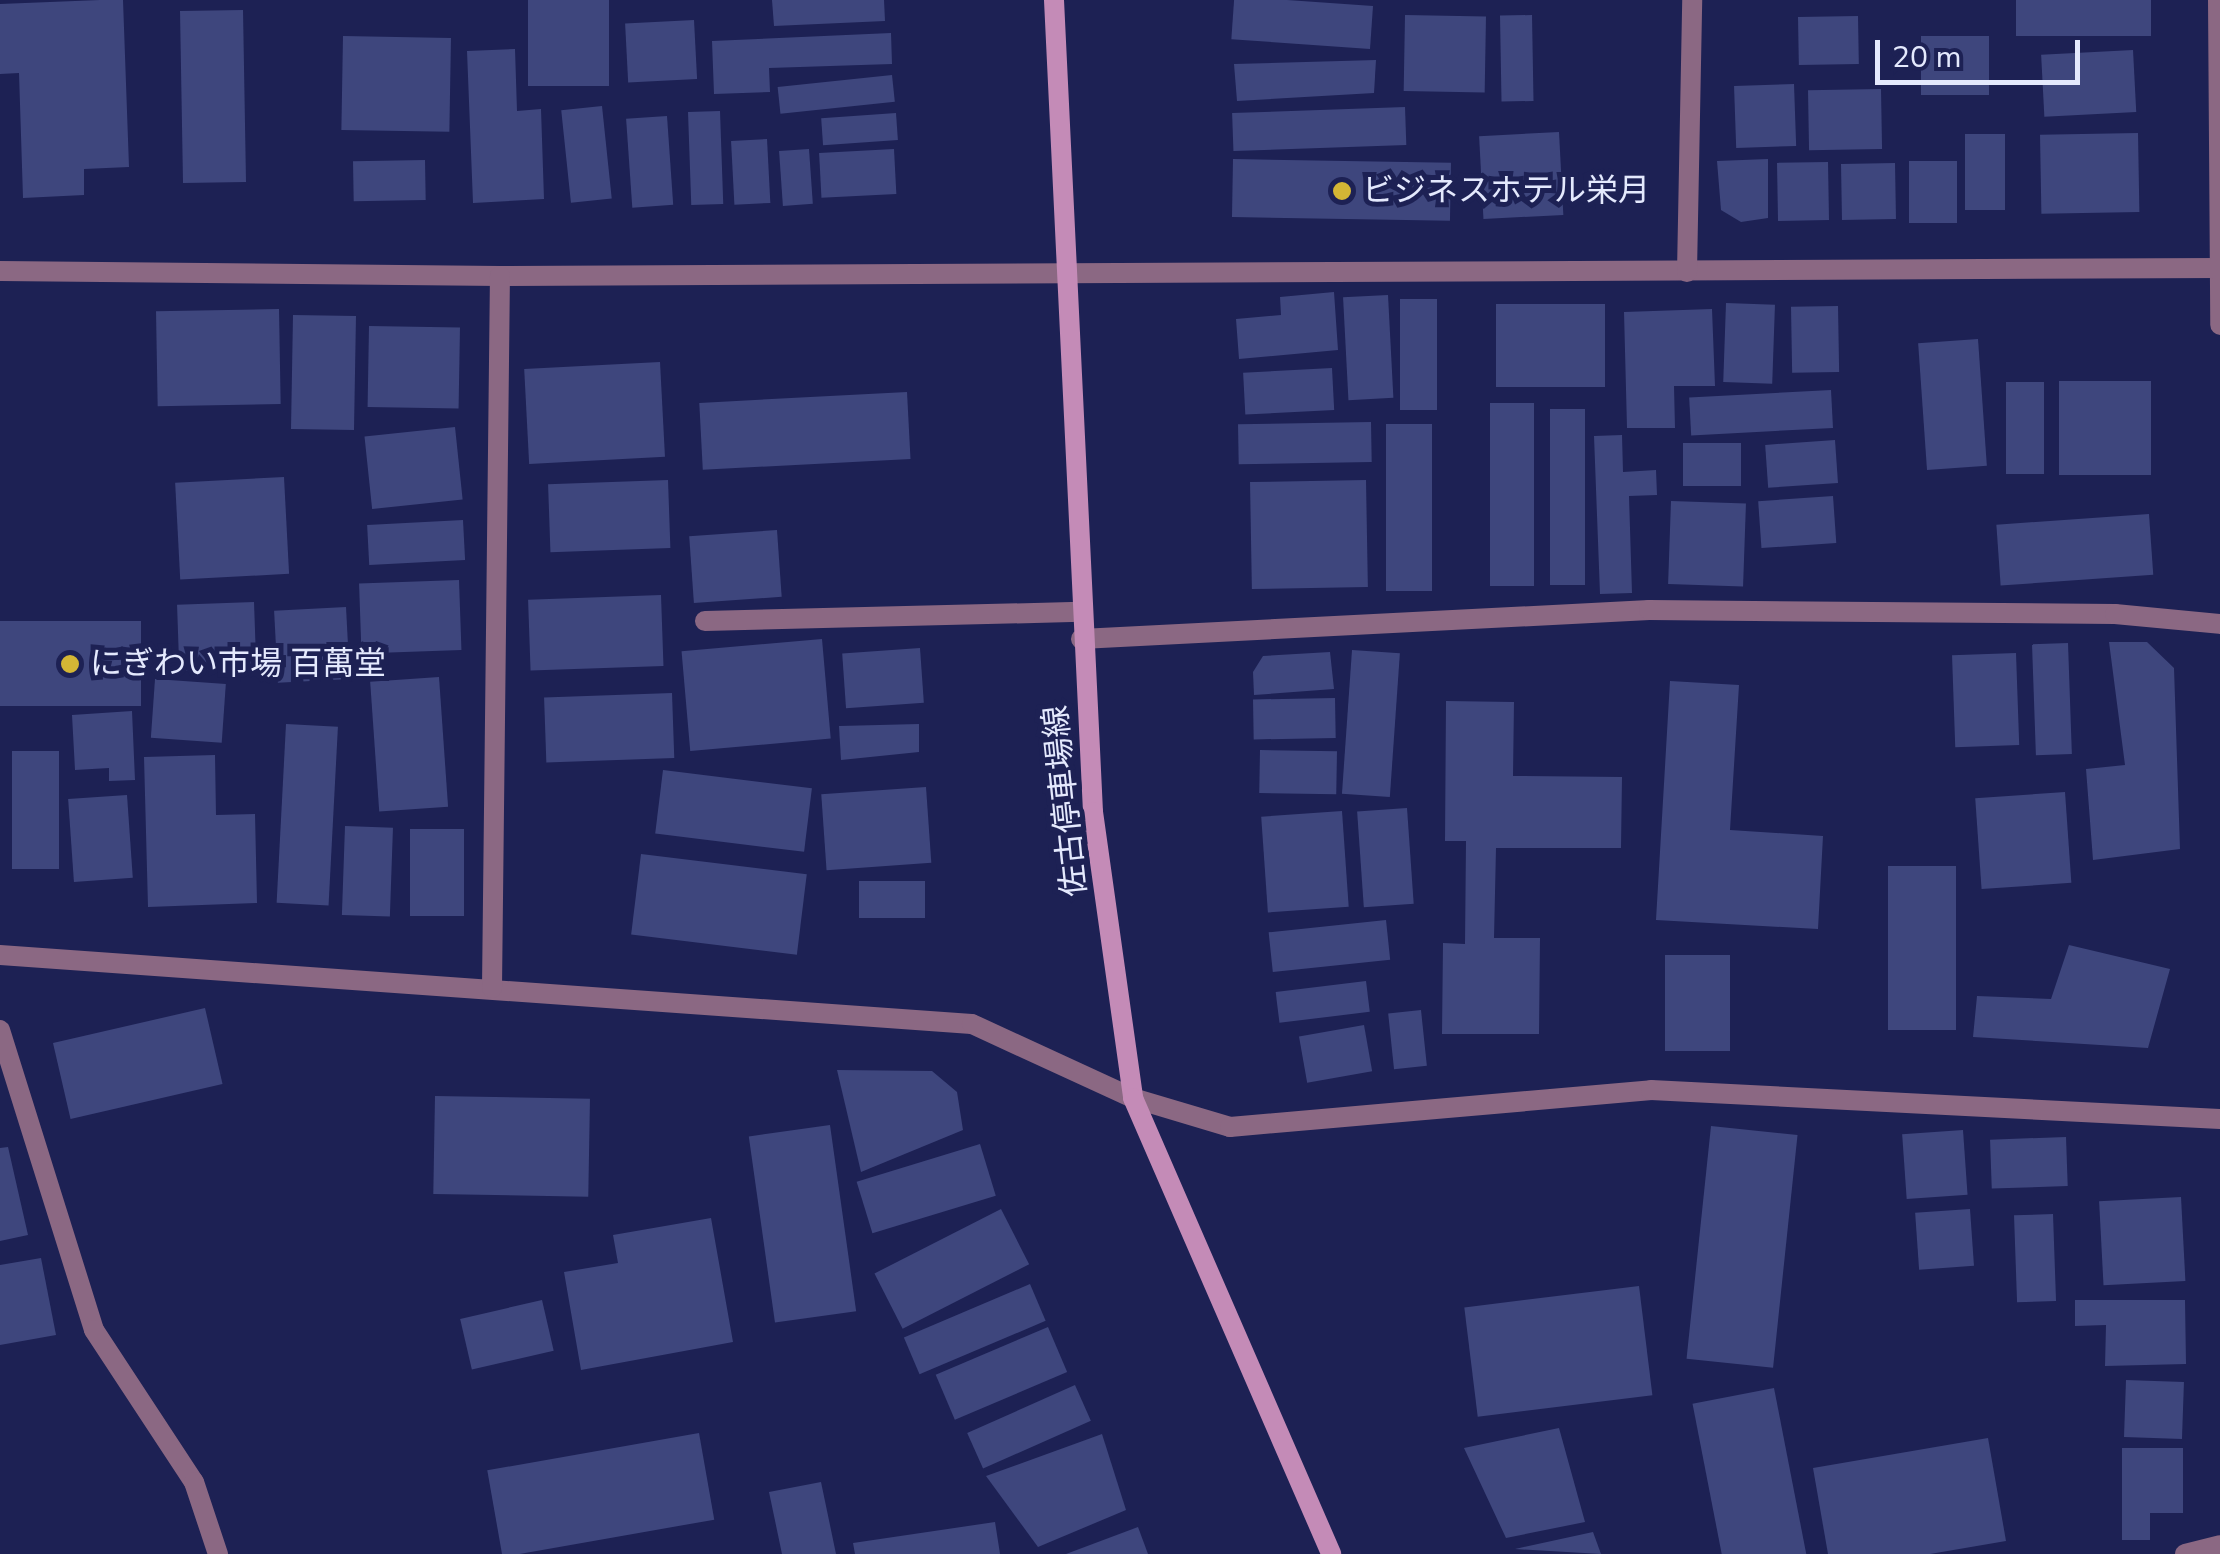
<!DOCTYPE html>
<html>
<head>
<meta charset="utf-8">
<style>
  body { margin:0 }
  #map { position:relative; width:2220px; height:1554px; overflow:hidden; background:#1d2154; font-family:"Nunito Sans","Noto Sans JP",sans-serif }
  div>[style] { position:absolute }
  .building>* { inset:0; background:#3e467d; transform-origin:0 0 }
  .lane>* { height:20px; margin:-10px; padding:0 10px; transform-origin:10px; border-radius:10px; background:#8b6883 }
  .street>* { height:20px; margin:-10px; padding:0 10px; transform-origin:10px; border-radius:10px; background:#8b6883 }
  .secondary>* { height:20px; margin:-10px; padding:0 10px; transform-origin:10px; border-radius:10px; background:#c48bb7 }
  .dots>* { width:28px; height:28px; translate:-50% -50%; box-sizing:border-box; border:5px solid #1d2154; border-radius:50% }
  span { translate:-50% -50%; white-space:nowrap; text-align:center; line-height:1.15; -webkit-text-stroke:10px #1d2154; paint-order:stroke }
  .poi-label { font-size:32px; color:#e4e9fd }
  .left { translate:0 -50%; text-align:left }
  .street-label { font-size:32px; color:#e4e9fd }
  .scale { position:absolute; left:1875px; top:40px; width:205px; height:45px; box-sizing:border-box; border:5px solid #e4e9fd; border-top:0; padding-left:12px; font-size:30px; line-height:35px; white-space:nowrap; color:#e4e9fd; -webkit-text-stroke:8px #1d2154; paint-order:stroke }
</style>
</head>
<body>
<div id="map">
  <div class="building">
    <div style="clip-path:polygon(100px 0,123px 0,129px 167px,84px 169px,84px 195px,23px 198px,19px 73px,0 74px,0 4px)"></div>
    <div style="left:528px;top:0;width:81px;height:86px"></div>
    <div style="clip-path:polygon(772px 0,884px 0,885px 21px,774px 26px)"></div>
    <div style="left:2016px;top:0;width:135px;height:36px"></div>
    <div style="left:1373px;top:6px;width:43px;height:139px;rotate:94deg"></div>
    <div style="left:243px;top:10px;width:172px;height:63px;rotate:89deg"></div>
    <div style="left:1405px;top:15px;width:81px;height:76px;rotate:1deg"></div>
    <div style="left:1532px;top:15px;width:86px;height:32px;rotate:89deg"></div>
    <div style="left:1858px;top:16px;width:48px;height:60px;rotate:89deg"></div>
    <div style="left:694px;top:20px;width:59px;height:69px;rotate:87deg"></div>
    <div style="clip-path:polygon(891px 33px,892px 64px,769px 68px,770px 92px,714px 94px,712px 41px)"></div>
    <div style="left:343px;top:36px;width:108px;height:94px;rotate:1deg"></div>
    <div style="left:1921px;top:36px;width:68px;height:59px"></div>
    <div style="clip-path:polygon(515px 49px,517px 111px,541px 109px,544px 199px,473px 203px,467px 51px)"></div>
    <div style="left:2133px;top:50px;width:62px;height:92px;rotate:87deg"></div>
    <div style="clip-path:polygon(1376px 60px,1374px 93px,1237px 101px,1234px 64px)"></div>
    <div style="left:892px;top:75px;width:27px;height:115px;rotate:84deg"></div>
    <div style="left:1794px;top:84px;width:62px;height:60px;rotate:88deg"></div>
    <div style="left:1881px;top:89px;width:60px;height:73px;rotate:89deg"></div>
    <div style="left:602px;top:106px;width:93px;height:41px;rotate:84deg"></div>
    <div style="left:1405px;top:107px;width:38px;height:173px;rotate:88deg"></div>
    <div style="left:720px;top:111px;width:93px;height:32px;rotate:88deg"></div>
    <div style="left:896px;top:113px;width:27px;height:75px;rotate:86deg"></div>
    <div style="left:667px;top:116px;width:89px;height:41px;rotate:86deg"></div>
    <div style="left:1559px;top:132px;width:83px;height:80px;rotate:87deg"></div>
    <div style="left:2138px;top:133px;width:79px;height:98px;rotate:89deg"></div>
    <div style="left:1965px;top:134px;width:40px;height:76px"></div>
    <div style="left:767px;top:139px;width:64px;height:36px;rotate:87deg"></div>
    <div style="left:809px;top:149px;width:55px;height:30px;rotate:86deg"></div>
    <div style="left:894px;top:149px;width:45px;height:75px;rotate:87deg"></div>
    <div style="left:1233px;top:159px;width:218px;height:58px;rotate:1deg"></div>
    <div style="clip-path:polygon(1768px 159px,1768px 218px,1741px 222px,1721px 210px,1717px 161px)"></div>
    <div style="left:425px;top:160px;width:40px;height:72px;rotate:89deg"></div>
    <div style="left:1909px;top:161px;width:48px;height:62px"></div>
    <div style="left:1828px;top:162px;width:58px;height:51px;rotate:89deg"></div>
    <div style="left:1895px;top:163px;width:56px;height:54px;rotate:89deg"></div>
    <div style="clip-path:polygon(1334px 292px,1338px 350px,1239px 359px,1236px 319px,1281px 315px,1280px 297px)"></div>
    <div style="left:1388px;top:295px;width:103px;height:45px;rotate:87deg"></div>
    <div style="left:1400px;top:299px;width:37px;height:111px"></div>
    <div style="left:1726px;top:303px;width:49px;height:79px;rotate:2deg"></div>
    <div style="left:1496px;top:304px;width:109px;height:83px"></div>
    <div style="left:1838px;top:306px;width:66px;height:47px;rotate:89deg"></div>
    <div style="left:279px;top:309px;width:95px;height:123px;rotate:89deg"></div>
    <div style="clip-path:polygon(1712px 309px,1715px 386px,1674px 386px,1675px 428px,1627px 428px,1624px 312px)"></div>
    <div style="left:293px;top:315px;width:63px;height:114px;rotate:1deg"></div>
    <div style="left:369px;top:326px;width:91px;height:81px;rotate:1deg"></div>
    <div style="left:1978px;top:339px;width:127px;height:60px;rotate:86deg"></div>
    <div style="left:660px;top:362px;width:95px;height:136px;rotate:87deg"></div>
    <div style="left:1332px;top:368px;width:42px;height:89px;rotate:87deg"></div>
    <div style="left:2059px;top:381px;width:92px;height:94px"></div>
    <div style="left:2006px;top:382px;width:38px;height:92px"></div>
    <div style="left:1831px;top:390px;width:38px;height:142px;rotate:87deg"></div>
    <div style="left:907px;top:392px;width:67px;height:208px;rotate:87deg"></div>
    <div style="left:1490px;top:403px;width:44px;height:183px"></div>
    <div style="left:1550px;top:409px;width:35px;height:176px"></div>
    <div style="left:1371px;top:422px;width:40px;height:133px;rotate:89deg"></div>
    <div style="left:1386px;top:424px;width:46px;height:167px"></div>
    <div style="left:455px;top:427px;width:73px;height:91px;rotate:84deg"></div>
    <div style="clip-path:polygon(1622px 435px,1623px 472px,1656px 470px,1657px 495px,1629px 496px,1632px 593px,1600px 594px,1594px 436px)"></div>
    <div style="left:1835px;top:440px;width:43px;height:70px;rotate:86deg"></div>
    <div style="left:1741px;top:443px;width:43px;height:58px;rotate:90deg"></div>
    <div style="left:284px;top:477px;width:97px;height:109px;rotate:87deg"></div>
    <div style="left:668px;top:480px;width:68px;height:120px;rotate:88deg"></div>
    <div style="left:1366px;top:480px;width:107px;height:116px;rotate:89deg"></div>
    <div style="left:1833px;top:496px;width:47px;height:75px;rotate:86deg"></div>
    <div style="left:1671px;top:501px;width:75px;height:83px;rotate:2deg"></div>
    <div style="left:2149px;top:514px;width:61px;height:153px;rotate:86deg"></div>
    <div style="left:463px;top:520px;width:40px;height:96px;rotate:87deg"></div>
    <div style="left:777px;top:530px;width:67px;height:88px;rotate:86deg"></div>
    <div style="left:459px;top:580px;width:70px;height:100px;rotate:88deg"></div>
    <div style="left:661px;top:595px;width:71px;height:133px;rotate:88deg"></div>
    <div style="left:254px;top:602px;width:66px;height:77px;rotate:88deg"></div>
    <div style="left:346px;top:607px;width:72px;height:72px;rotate:87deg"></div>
    <div style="left:0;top:621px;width:141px;height:85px"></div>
    <div style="left:822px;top:639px;width:100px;height:141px;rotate:85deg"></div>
    <div style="clip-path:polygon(2109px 642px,2147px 642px,2174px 668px,2180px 849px,2093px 860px,2086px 769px,2125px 765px)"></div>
    <div style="left:2068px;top:643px;width:111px;height:36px;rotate:88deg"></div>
    <div style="left:920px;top:648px;width:55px;height:78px;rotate:86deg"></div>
    <div style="left:1352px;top:650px;width:48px;height:144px;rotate:4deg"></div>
    <div style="clip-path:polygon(1330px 652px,1334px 689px,1254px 695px,1253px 672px,1263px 656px)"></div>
    <div style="left:2016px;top:653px;width:92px;height:64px;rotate:88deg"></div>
    <div style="left:439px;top:677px;width:130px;height:69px;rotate:86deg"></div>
    <div style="left:155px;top:679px;width:71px;height:59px;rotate:4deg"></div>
    <div style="clip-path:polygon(1670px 681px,1739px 685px,1730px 830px,1823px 836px,1818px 929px,1656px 920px)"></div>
    <div style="left:672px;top:693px;width:65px;height:128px;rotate:88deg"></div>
    <div style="left:1335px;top:698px;width:40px;height:82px;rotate:89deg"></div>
    <div style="clip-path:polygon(1446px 701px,1514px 702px,1513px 776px,1622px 777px,1621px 848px,1496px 848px,1494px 938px,1540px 938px,1539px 1034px,1442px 1034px,1443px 943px,1465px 944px,1466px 841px,1445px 841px)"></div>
    <div style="clip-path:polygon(132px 711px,135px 780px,109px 781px,109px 768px,75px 770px,72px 715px)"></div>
    <div style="left:286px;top:724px;width:52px;height:179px;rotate:3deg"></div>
    <div style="clip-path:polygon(919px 724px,919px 752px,841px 760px,839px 726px)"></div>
    <div style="left:1260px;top:750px;width:77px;height:43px;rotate:1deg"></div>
    <div style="left:12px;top:751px;width:47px;height:118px"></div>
    <div style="clip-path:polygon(215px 755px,216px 815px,255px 814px,257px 903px,148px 907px,144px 757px)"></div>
    <div style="left:663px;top:770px;width:150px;height:64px;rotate:7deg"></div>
    <div style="left:926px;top:787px;width:76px;height:105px;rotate:86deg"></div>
    <div style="left:2065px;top:792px;width:91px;height:90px;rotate:86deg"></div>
    <div style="left:127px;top:795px;width:83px;height:59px;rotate:86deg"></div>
    <div style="left:1407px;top:808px;width:96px;height:50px;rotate:86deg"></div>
    <div style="left:1342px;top:811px;width:96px;height:81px;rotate:86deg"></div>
    <div style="left:345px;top:826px;width:48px;height:89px;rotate:2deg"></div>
    <div style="left:464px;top:829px;width:87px;height:54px;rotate:90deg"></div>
    <div style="left:641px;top:854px;width:167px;height:81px;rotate:7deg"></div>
    <div style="left:1888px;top:866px;width:68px;height:164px"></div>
    <div style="left:925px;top:881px;width:37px;height:66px;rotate:90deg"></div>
    <div style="left:1386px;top:920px;width:40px;height:118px;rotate:84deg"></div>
    <div style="clip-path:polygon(2069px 945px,2170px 969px,2148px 1048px,1973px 1037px,1977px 996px,2051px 999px)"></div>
    <div style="left:1665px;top:955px;width:65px;height:96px"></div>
    <div style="left:1366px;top:981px;width:31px;height:91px;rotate:83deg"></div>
    <div style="left:205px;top:1008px;width:78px;height:156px;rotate:77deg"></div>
    <div style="left:1421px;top:1010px;width:56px;height:33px;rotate:84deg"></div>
    <div style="left:1364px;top:1025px;width:47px;height:66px;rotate:80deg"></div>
    <div style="clip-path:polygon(837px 1070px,932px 1071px,957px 1092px,963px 1130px,861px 1172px)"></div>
    <div style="left:435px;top:1096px;width:155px;height:98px;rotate:1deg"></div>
    <div style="left:830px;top:1125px;width:188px;height:82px;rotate:82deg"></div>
    <div style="left:1711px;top:1126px;width:87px;height:234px;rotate:6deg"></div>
    <div style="left:1963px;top:1130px;width:65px;height:61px;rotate:86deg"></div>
    <div style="left:2066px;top:1137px;width:49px;height:76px;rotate:88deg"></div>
    <div style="left:980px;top:1144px;width:54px;height:129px;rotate:73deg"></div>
    <div style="clip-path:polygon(8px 1147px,28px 1235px,0 1241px,0 1148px)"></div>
    <div style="left:2181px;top:1197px;width:84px;height:82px;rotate:87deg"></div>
    <div style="left:1001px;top:1209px;width:62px;height:142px;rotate:63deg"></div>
    <div style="left:1970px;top:1209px;width:57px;height:55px;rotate:86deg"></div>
    <div style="left:2053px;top:1214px;width:87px;height:39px;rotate:88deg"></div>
    <div style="clip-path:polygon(711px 1218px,733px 1342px,581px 1370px,564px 1272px,618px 1263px,613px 1235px)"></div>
    <div style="clip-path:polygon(41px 1258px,56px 1335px,0 1345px,0 1265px)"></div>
    <div style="left:1030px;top:1284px;width:40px;height:137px;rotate:67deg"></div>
    <div style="left:1639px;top:1286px;width:110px;height:176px;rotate:83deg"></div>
    <div style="left:542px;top:1300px;width:52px;height:84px;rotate:77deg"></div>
    <div style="clip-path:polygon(2075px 1300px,2185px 1300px,2186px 1364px,2105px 1366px,2106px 1325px,2075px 1326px)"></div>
    <div style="left:1048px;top:1327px;width:49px;height:122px;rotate:67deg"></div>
    <div style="left:2126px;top:1380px;width:58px;height:57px;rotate:2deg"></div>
    <div style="left:1075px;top:1385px;width:39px;height:118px;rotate:66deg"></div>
    <div style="left:1774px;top:1388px;width:169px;height:83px;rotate:79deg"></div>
    <div style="clip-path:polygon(1559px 1428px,1585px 1522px,1506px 1538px,1464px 1448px)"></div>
    <div style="left:699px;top:1433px;width:88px;height:215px;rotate:80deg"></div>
    <div style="clip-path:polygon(1102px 1434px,1126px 1510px,1038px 1547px,986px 1476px)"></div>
    <div style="clip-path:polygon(1988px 1438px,2006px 1541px,1930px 1554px,1828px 1554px,1813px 1468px)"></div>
    <div style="clip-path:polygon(2122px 1448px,2183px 1448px,2183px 1513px,2150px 1513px,2150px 1540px,2122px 1540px)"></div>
    <div style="clip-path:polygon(821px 1482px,836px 1554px,782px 1554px,769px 1492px)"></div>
    <div style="clip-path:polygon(995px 1522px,1000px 1554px,855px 1554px,853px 1543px)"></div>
    <div style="clip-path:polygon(1138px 1527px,1148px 1554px,1066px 1554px)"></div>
    <div style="clip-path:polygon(1593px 1532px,1601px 1554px,1515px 1549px)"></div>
  </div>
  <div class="lane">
    <div style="left:705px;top:621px;width:376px;rotate:-1.4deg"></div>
  </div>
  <div class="street">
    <div style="left:2218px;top:0;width:325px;rotate:89.6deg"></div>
    <div style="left:0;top:271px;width:500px;rotate:0.57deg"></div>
    <div style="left:500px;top:276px;width:1720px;rotate:-0.27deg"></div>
    <div style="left:1687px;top:272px;width:272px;rotate:-88.9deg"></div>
    <div style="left:1081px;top:639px;width:569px;rotate:-2.92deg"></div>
    <div style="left:1649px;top:610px;width:466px;rotate:0.5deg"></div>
    <div style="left:2115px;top:614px;width:105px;rotate:5.4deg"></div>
    <div style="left:0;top:955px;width:974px;rotate:4.06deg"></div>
    <div style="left:972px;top:1024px;width:177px;rotate:24.7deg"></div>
    <div style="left:1133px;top:1098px;width:101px;rotate:16.6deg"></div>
    <div style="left:1230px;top:1127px;width:423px;rotate:-5deg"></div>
    <div style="left:1651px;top:1090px;width:570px;rotate:2.92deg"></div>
    <div style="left:492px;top:988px;width:712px;rotate:-89.36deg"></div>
    <div style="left:0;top:1030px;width:314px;rotate:72.6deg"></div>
    <div style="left:94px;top:1330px;width:182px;rotate:56.7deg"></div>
    <div style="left:194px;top:1482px;width:76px;rotate:71.6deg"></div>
    <div style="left:2185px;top:1554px;width:36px;rotate:-14deg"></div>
  </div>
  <div class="secondary">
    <div style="left:1054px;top:0;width:813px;rotate:87.25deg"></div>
    <div style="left:1093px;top:812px;width:289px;rotate:82deg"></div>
    <div style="left:1133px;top:1098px;width:497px;rotate:66.5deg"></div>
  </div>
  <div class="dots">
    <div style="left:1342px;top:191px;background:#d4b635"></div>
    <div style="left:70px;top:664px;background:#d4b635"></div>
  </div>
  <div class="poi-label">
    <span class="left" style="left:1362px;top:191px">ビジネスホテル栄月</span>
    <span class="left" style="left:90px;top:664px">にぎわい市場 百萬堂</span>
  </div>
  <div class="street-label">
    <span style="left:1066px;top:801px;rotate:-96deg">佐古停車場線</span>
  </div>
  <div class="scale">20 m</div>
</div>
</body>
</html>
